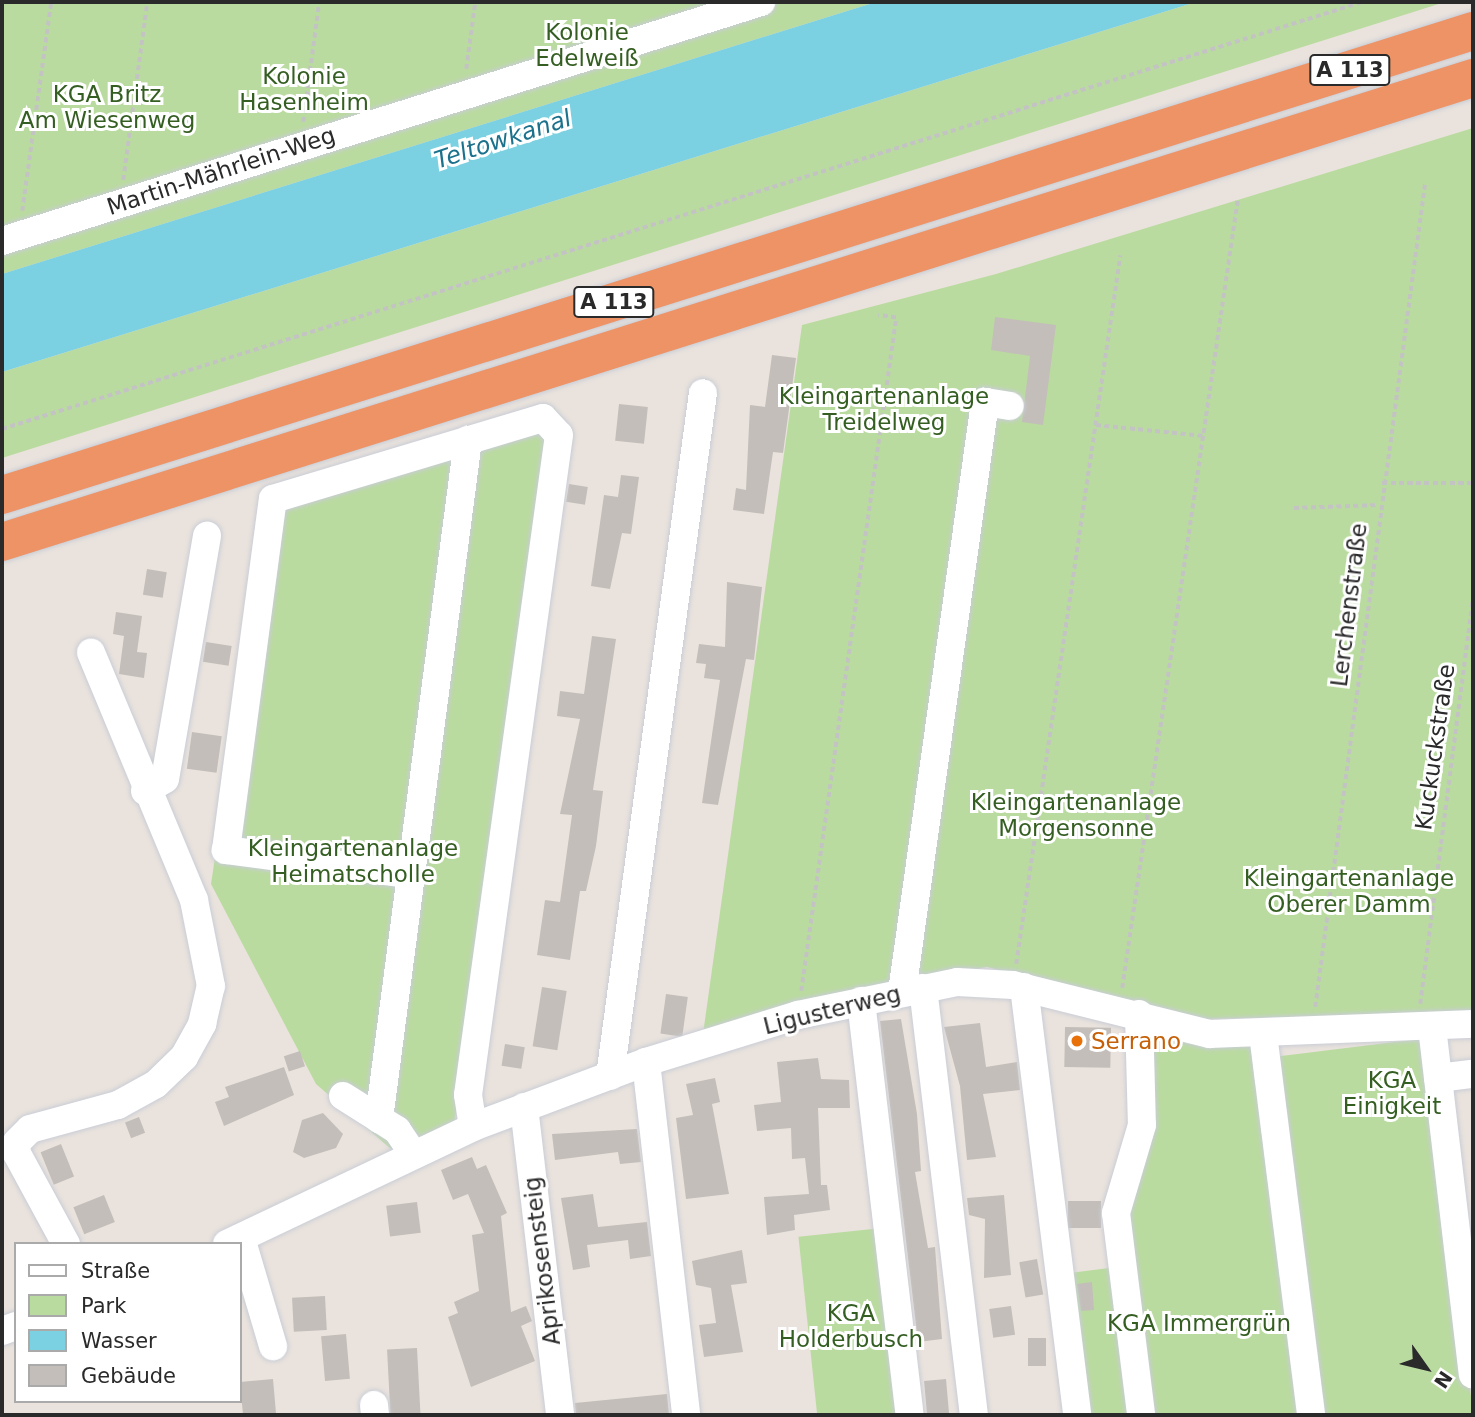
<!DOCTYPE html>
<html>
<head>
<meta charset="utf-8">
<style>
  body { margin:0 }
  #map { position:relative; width:1475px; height:1417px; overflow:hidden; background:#eae3dd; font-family:"DejaVu Sans",sans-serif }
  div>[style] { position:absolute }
  .green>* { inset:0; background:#badb9f; transform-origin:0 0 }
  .water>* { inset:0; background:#7bd1e1 }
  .building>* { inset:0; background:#c3beb9; transform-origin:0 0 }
  .path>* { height:3.5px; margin-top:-1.75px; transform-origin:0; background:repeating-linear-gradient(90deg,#c3c3c3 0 5px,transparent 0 8.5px) }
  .roads { filter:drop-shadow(0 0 2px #c9cdd6) drop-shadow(0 0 2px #c9cdd6) }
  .minor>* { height:28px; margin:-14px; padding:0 14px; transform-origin:14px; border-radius:14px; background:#fff }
  .highway>* { height:38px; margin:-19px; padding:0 19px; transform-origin:19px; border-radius:19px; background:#ed9366 }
  .dots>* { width:19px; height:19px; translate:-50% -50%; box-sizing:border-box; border:4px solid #fff; border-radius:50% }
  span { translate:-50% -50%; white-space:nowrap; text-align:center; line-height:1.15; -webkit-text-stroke:6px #fff; paint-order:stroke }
  .shield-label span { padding:2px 5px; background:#fff; border:2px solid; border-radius:5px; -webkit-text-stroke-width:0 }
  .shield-label { font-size:21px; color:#2a2a2a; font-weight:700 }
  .park-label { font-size:23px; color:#355f22 }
  .street-label { font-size:23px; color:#2a2a2a }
  .food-label { font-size:23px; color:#c56008 }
  .left { translate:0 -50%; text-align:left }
  .water-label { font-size:24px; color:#1c718c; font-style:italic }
  .frame { position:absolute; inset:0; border:4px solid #2a2a2a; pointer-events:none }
  .legend { position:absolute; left:14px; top:1242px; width:228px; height:161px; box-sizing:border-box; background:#fff; border:2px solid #aaa; margin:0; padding:9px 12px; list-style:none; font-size:21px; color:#2a2a2a }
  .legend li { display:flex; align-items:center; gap:14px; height:35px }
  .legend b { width:35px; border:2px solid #aaa }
  .north { position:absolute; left:1391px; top:1333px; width:70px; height:70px; -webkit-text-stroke:5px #fff; paint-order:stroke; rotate:124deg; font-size:19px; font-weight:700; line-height:28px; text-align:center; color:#2a2a2a }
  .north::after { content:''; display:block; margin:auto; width:24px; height:32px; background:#2a2a2a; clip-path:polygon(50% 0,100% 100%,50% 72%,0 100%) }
</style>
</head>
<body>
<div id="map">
  <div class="green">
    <div style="clip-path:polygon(2px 2px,876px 2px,2px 274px)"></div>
    <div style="clip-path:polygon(1196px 2px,1445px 2px,2px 458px,2px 372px)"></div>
    <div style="clip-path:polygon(1473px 128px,1473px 1013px,1205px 1019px,987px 967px,811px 998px,703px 1034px,802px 325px,996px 274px)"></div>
    <div style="clip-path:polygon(555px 408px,454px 1126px,391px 1149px,316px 1084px,211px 884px,269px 499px)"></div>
    <div style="clip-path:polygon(1146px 1026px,1214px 1044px,1255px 1047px,1303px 1415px,1073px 1415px,1054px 1275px,1117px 1267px)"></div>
    <div style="left:1427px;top:1038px;width:380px;height:157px;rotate:83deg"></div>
    <div style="left:882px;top:1228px;width:188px;height:84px;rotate:84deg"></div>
  </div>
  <div class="water">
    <div style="clip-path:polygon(876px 2px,1196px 2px,2px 372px,2px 274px)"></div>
  </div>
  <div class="building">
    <div style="clip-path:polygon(995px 317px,1056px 325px,1043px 425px,1022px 422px,1030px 356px,991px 350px)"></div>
    <div style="clip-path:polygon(772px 355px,796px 358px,783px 453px,773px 452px,764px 514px,733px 510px,736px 488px,746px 490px,750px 405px,765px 407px)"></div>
    <div style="left:619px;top:404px;width:29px;height:37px;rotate:6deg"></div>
    <div style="clip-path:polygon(621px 475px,639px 477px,631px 534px,622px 533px,610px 589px,591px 586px,604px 495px,618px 497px)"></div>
    <div style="left:569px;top:484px;width:19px;height:18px;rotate:9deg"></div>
    <div style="left:147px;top:569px;width:20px;height:26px;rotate:9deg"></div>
    <div style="clip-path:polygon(727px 582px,762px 587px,754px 660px,746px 659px,718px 805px,702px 803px,720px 680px,704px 678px,706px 664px,696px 663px,699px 644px,725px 647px)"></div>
    <div style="clip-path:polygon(116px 612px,142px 616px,137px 652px,147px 653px,144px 678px,119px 674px,124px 636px,113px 634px)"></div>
    <div style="clip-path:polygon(592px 636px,616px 639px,593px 790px,603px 791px,596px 846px,586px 891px,580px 891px,570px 960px,537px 955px,545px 900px,560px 902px,572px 815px,560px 814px,580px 719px,557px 716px,560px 691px,584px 694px)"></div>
    <div style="left:206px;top:642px;width:26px;height:20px;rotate:9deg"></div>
    <div style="left:192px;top:732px;width:30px;height:37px;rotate:8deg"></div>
    <div style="left:542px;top:987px;width:25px;height:60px;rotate:9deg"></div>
    <div style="left:666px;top:994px;width:22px;height:40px;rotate:8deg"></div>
    <div style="clip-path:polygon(901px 1019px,917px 1114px,921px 1171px,915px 1172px,928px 1248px,935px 1247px,942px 1339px,918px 1342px,880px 1021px)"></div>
    <div style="clip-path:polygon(980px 1023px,986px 1067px,1017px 1062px,1020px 1090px,983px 1094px,996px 1157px,967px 1160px,960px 1086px,944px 1027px)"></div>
    <div style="left:1065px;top:1027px;width:46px;height:40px;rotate:1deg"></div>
    <div style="left:505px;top:1044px;width:20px;height:22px;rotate:9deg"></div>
    <div style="left:300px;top:1051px;width:16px;height:17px;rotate:72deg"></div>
    <div style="clip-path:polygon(818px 1058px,821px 1079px,849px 1080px,850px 1108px,818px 1108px,821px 1185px,827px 1185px,830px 1210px,794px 1215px,795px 1230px,767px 1235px,764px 1197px,809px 1194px,805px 1158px,792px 1159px,791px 1128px,757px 1131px,754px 1105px,781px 1102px,777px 1062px)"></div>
    <div style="clip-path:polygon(284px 1067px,294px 1095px,224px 1126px,215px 1102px,229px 1097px,225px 1087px)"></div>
    <div style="clip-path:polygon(715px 1078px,720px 1102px,712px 1104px,729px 1194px,686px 1199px,676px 1118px,693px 1115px,686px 1084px)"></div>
    <div style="clip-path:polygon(323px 1113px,343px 1134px,336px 1148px,304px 1158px,293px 1152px,302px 1120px)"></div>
    <div style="left:139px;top:1117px;width:17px;height:15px;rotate:69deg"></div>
    <div style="clip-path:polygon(637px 1129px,641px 1162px,620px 1164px,618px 1152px,555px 1160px,552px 1134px)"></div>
    <div style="left:61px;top:1144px;width:35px;height:22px;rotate:68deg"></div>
    <div style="clip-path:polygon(472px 1157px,477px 1169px,486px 1165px,507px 1213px,501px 1216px,511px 1312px,526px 1306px,532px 1321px,521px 1326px,535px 1361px,471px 1387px,448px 1317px,458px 1313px,454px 1302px,479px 1291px,472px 1235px,484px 1233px,468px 1194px,453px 1200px,441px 1170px)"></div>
    <div style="clip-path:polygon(593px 1194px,598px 1227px,647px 1222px,651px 1256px,630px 1259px,628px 1240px,587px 1245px,590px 1267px,573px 1270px,561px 1198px)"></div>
    <div style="left:104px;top:1195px;width:29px;height:33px;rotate:68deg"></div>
    <div style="clip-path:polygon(1004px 1195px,1011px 1275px,984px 1278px,985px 1219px,969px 1215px,967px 1198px)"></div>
    <div style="left:1101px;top:1201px;width:27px;height:33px;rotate:90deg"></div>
    <div style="left:417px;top:1202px;width:31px;height:31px;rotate:83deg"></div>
    <div style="clip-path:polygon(742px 1250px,747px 1283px,731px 1285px,743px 1352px,704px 1357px,699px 1325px,716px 1323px,711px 1288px,696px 1285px,692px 1261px)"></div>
    <div style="left:1037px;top:1259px;width:36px;height:18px;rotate:80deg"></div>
    <div style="clip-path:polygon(1092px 1282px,1094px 1310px,1081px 1311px,1077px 1284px)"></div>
    <div style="left:325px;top:1296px;width:34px;height:33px;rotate:87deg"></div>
    <div style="left:1011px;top:1306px;width:29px;height:22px;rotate:82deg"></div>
    <div style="left:346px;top:1334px;width:45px;height:25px;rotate:85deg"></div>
    <div style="left:1028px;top:1338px;width:18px;height:28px"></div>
    <div style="left:417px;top:1348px;width:67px;height:30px;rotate:87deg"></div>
    <div style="left:273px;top:1379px;width:35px;height:33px;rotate:85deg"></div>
    <div style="left:946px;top:1379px;width:36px;height:22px;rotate:85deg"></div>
    <div style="clip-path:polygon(667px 1394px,669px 1415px,576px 1415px,575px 1403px)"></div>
  </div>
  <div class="path">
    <div style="left:466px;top:69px;width:68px;rotate:-82.3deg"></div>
    <div style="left:303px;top:122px;width:121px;rotate:-82.4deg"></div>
    <div style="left:123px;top:180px;width:180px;rotate:-82.3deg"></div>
    <div style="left:22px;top:211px;width:211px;rotate:-82.1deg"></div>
    <div style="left:1096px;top:425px;width:109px;rotate:5.8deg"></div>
    <div style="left:2px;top:429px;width:1425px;rotate:-17.43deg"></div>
    <div style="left:1382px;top:483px;width:91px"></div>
    <div style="left:1294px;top:508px;width:85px;rotate:-2deg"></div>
    <div style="left:1016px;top:964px;width:716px;rotate:-81.64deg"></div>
    <div style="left:1122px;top:988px;width:799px;rotate:-81.66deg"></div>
    <div style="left:801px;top:991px;width:680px;rotate:-81.97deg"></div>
    <div style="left:896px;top:318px;width:18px;rotate:-171deg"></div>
    <div style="left:1420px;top:1004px;width:410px;rotate:-82.6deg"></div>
    <div style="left:1315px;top:1007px;width:831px;rotate:-82.4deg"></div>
  </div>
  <div class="roads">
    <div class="minor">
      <div style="left:2px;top:241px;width:796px;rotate:-17.48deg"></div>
      <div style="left:145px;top:791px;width:23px;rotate:-31deg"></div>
      <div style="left:165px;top:779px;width:247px;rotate:-80.2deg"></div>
      <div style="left:408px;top:874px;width:184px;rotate:-172.5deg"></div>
      <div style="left:226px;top:850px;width:354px;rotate:-82.4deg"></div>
      <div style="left:273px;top:499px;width:282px;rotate:-16.7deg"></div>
      <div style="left:543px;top:418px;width:23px;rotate:47deg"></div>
      <div style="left:559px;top:435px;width:666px;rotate:97.85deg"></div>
      <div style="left:468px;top:1095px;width:32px;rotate:81deg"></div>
      <div style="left:1024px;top:987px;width:431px;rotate:82.9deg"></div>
      <div style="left:923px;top:988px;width:430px;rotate:83.2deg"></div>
      <div style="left:902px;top:992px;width:596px;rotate:-81.99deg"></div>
      <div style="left:985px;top:402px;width:25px;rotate:9deg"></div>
      <div style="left:861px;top:1001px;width:417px;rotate:83.3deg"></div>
      <div style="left:1139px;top:1014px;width:111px;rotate:88.5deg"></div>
      <div style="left:1142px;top:1125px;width:92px;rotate:106.5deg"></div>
      <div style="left:1116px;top:1213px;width:204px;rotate:82.9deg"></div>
      <div style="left:1432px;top:1027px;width:350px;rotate:83.3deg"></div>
      <div style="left:1263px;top:1034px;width:384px;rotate:82.8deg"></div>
      <div style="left:646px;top:1062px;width:355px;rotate:83.5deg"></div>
      <div style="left:610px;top:1076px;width:689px;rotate:-82.25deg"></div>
      <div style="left:1438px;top:1078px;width:35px;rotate:-7deg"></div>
      <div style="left:343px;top:1096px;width:64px;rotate:32.2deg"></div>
      <div style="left:397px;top:1130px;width:29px;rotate:56deg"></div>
      <div style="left:524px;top:1107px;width:310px;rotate:83.3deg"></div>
      <div style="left:379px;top:1119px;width:685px;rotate:-82.53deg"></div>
      <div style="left:241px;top:1238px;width:113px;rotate:73.5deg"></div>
      <div style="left:66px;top:1244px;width:105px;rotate:-118.5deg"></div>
      <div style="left:16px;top:1152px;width:10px;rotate:-84deg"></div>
      <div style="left:17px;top:1142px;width:18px;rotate:-45deg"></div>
      <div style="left:30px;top:1129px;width:91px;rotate:-15.3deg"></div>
      <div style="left:118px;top:1105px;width:43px;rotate:-28.9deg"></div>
      <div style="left:156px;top:1084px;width:39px;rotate:-44deg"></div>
      <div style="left:184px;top:1057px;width:38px;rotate:-61deg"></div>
      <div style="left:202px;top:1024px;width:39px;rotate:-77deg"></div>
      <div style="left:211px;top:986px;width:88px;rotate:-101.2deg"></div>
      <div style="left:194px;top:900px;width:268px;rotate:-112.6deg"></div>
      <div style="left:227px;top:1244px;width:272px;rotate:-25.4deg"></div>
      <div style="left:473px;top:1127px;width:185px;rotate:-20.6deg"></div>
      <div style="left:646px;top:1062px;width:159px;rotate:-17.2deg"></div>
      <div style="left:798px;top:1015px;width:162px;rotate:-11.7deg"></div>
      <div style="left:957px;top:982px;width:56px;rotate:3.1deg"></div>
      <div style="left:1013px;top:985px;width:203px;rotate:14deg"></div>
      <div style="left:1210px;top:1034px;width:263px;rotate:-2.2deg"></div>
      <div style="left:2px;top:1331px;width:15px;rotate:-20deg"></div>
      <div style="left:374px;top:1405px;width:10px;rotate:84deg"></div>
    </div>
    <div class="highway">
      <div style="left:2px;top:495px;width:1542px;rotate:-17.51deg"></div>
      <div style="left:2px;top:542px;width:1542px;rotate:-17.51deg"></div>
    </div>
  </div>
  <div class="dots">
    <div style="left:1077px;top:1041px;background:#e8710a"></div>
  </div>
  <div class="shield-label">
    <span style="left:1350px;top:70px">A 113</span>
    <span style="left:614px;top:302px">A 113</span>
  </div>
  <div class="park-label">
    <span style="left:587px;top:45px">Kolonie<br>Edelweiß</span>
    <span style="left:304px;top:89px">Kolonie<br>Hasenheim</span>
    <span style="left:107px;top:107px">KGA Britz<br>Am Wiesenweg</span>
    <span style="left:884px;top:409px">Kleingartenanlage<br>Treidelweg</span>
    <span style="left:1076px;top:815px">Kleingartenanlage<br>Morgensonne</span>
    <span style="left:353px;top:861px">Kleingartenanlage<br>Heimatscholle</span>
    <span style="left:1349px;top:891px">Kleingartenanlage<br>Oberer Damm</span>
    <span style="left:1392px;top:1093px">KGA<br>Einigkeit</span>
    <span style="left:851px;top:1326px">KGA<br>Holderbusch</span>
    <span style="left:1199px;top:1323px">KGA Immergrün</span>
  </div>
  <div class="street-label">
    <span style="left:221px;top:171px;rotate:-18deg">Martin-Mährlein-Weg</span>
    <span style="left:1349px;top:605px;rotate:-83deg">Lerchenstraße</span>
    <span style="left:1435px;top:747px;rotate:-82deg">Kuckuckstraße</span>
    <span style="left:832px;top:1010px;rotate:-14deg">Ligusterweg</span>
    <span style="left:542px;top:1261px;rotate:-97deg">Aprikosensteig</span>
  </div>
  <div class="food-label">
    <span class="left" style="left:1091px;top:1041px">Serrano</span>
  </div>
  <div class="water-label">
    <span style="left:503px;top:140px;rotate:-18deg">Teltowkanal</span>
  </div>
  <div class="frame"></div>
  <ul class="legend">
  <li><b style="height:9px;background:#fff"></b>Straße</li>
  <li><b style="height:19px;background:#badb9f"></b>Park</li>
  <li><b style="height:19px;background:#7bd1e1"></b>Wasser</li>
  <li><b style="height:19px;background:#c3beb9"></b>Gebäude</li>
  </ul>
  <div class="north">N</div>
</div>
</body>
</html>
